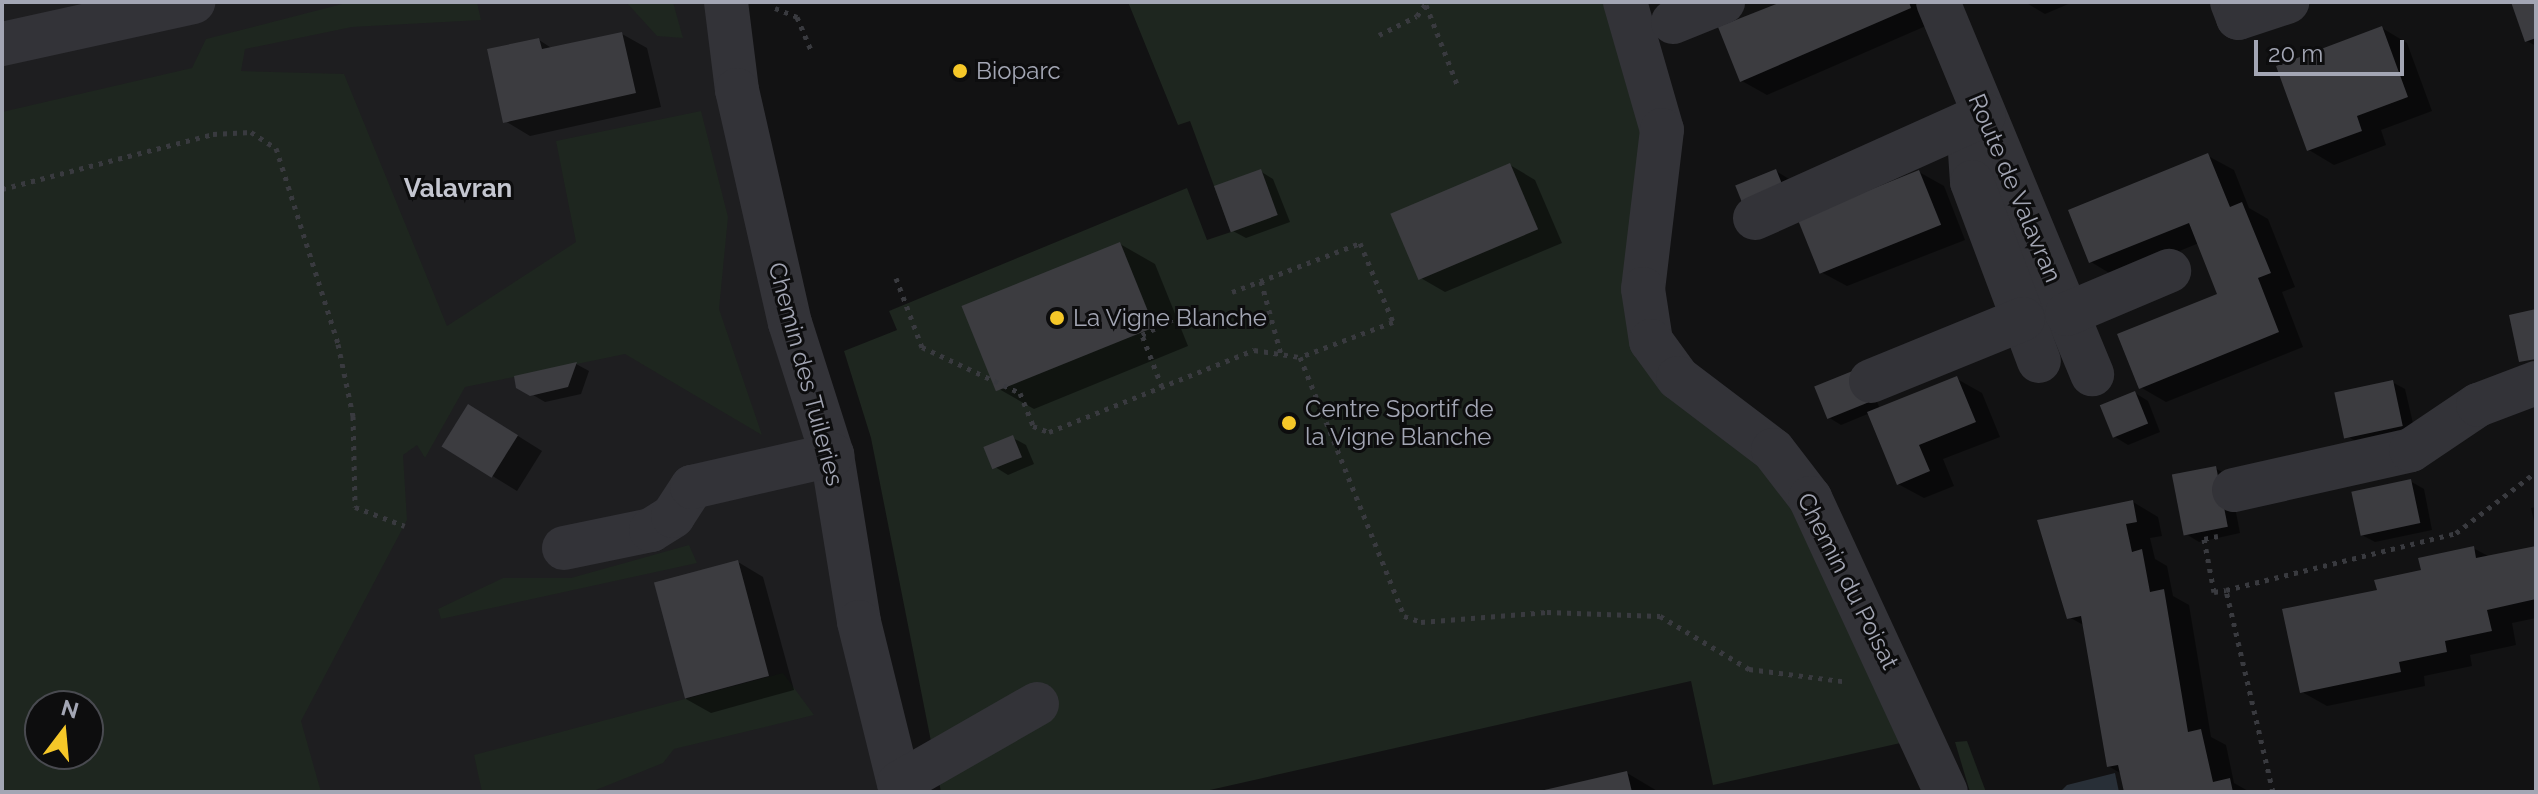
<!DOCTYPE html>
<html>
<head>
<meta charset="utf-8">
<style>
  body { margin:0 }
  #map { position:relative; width:2538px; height:794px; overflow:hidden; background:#121213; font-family:Raleway,sans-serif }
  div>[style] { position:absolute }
  .built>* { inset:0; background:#1e1e20 }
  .green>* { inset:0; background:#1e261f }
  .water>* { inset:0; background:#282f37 }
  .shadow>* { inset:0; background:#0007 }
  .building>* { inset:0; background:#3c3c40; transform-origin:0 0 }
  .path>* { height:5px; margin-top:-2.5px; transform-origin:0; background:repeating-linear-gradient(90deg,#393a3f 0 4px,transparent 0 10px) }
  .minor>* { height:44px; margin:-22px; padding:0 22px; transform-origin:22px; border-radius:22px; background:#333338 }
  .dots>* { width:22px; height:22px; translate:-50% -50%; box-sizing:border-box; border:4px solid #0d0d0e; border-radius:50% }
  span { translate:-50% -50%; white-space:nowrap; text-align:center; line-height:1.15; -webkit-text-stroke:6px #0d0d0e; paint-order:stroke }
  .poi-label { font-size:24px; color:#a3a6b4 }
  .left { translate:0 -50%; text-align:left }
  .street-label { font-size:24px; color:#a3a6b4 }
  .neighbourhood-label { font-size:26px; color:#c4c6d0; font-weight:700 }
  .frame { position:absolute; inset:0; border:4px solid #a3a6b4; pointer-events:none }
  .north { position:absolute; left:24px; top:690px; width:80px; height:80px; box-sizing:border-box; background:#0d0d0e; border:2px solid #494a50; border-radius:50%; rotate:16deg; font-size:22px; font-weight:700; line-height:32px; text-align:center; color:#a3a6b4 }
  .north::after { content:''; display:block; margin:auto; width:28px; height:36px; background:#f5c728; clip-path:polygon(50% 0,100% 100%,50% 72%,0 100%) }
  .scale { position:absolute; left:2254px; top:40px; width:150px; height:36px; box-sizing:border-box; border:4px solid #a3a6b4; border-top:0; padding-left:10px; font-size:24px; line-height:28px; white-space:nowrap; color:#a3a6b4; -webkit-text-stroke:6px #0d0d0e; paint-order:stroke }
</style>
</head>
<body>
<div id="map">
  <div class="built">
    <div style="clip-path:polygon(evenodd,2px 2px,726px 2px,901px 792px,2px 792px,2px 2px,40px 706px,88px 706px,88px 754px,40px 754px,40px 706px)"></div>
  </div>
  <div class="green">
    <div style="clip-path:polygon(evenodd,350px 2px,477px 2px,481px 20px,352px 27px,245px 49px,241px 71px,344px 74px,447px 326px,576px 242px,556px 141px,701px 111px,728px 217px,719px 309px,762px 435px,625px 354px,465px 387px,425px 458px,417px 445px,403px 455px,407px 520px,301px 721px,321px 792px,2px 792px,2px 112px,192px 68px,206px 39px,350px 2px,40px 706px,88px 706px,88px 754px,40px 754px,40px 706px)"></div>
    <div style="clip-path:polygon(626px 2px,673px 2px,683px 38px,657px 36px)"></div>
    <div style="clip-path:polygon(1128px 2px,1604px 2px,1643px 103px,1628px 282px,1741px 446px,1791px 498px,1905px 742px,1713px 785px,1691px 681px,1201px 792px,941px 792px,871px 438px,844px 351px,897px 330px,889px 311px,1187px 188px,1207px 240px,1231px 232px,1190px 121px,1178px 125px)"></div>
    <div style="clip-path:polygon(689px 545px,697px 563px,441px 619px,438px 609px,503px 578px,571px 578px)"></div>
    <div style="clip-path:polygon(783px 673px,814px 715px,674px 749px,663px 763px,591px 792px,482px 792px,474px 755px)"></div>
    <div style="clip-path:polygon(1967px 741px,1986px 792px,1970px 792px,1955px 742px)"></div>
  </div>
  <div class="water">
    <div style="clip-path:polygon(2115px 773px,2119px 792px,2060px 792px,2067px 785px)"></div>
  </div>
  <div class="shadow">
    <div style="clip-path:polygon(1792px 2px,1927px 2px,1935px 22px,1767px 95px,1742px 81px)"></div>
    <div style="clip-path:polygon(2025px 2px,2073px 2px,2045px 14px)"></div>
    <div style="clip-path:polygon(2513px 2px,2536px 2px,2536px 46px,2527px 41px)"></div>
    <div style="clip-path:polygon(2382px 28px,2407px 43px,2432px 111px,2381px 130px,2386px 145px,2334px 165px,2309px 150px)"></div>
    <div style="clip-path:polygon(622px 34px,647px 48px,661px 107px,530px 136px,505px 121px,539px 40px,553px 49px)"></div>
    <div style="clip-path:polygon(2208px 156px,2234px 170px,2249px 208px,2268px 219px,2295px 287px,2282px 292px,2303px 347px,2166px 402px,2140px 387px,2220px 295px,2199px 243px,2116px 277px,2091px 262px)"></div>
    <div style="clip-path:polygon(1510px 165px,1535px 180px,1562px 243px,1445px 292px,1419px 277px)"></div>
    <div style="clip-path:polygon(1260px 171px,1273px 179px,1290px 222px,1246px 238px,1233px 231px)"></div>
    <div style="clip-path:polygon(1776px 171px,1789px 179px,1758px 212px)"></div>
    <div style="clip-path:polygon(1919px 172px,1944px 186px,1965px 240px,1847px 286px,1821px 272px)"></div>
    <div style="clip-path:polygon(1120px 244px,1155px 264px,1188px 346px,1034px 409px,999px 389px)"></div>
    <div style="clip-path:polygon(576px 364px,589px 371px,581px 394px,545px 402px,518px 386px,516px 378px)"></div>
    <div style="clip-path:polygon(1957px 379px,1982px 393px,2000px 437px,1943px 459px,1954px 486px,1924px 498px,1898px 484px,1870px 413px,1841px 425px,1828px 417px,1868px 380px,1880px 409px)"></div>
    <div style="clip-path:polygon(2392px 382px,2405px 389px,2415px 432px,2360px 444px,2347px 436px)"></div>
    <div style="clip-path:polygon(2135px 393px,2148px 401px,2160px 432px,2128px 445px,2115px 437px)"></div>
    <div style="clip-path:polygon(494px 421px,542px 451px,517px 491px,444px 446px)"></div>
    <div style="clip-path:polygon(1013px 438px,1026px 445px,1034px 464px,1008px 475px,995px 467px)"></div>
    <div style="clip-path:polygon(2215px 468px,2229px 476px,2240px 533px,2199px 542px,2186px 534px)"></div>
    <div style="clip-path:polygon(2410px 481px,2424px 489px,2432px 530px,2375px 542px,2362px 535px)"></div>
    <div style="clip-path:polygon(2133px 502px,2158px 517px,2162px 536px,2150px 538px,2155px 559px,2167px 566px,2173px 596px,2189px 605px,2211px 737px,2226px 745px,2234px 783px,2250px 792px,2126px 792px,2122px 774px,2108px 766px,2085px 626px,2069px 617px)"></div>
    <div style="clip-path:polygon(2536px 507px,2536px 530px,2531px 508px)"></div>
    <div style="clip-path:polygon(2473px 548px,2490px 557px,2536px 548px,2536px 618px,2512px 623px,2516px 645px,2470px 655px,2472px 666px,2424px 676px,2425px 686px,2327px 706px,2302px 692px,2379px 591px)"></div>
    <div style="clip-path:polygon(738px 562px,763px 577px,794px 690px,711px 713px,686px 699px)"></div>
    <div style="clip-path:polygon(1627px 773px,1659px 792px,1543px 792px)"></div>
  </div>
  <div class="building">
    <div style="clip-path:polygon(1781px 2px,1909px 2px,1911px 8px,1740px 82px,1718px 27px)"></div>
    <div style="clip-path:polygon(2511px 2px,2536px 2px,2536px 38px,2525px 42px)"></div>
    <div style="clip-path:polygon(2382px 26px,2408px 97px,2357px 116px,2362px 131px,2307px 151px,2276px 66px)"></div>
    <div style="clip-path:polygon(622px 32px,636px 93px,503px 123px,487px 49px,539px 38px,542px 49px)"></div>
    <div style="clip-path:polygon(2208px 153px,2230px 207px,2242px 202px,2271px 273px,2258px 278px,2279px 332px,2139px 389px,2117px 334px,2217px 294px,2189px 223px,2089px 263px,2068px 210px)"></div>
    <div style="left:1510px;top:163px;width:72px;height:130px;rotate:67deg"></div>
    <div style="left:1261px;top:169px;width:49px;height:50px;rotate:70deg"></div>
    <div style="left:1776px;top:169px;width:22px;height:44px;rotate:68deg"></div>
    <div style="left:1919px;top:170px;width:59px;height:131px;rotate:68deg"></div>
    <div style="left:1120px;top:242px;width:92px;height:171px;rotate:68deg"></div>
    <div style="clip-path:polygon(2536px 309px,2536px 359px,2519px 362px,2509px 315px)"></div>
    <div style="clip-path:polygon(577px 362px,568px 387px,530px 396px,516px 388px,514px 376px)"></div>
    <div style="left:1855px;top:370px;width:35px;height:44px;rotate:68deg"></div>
    <div style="clip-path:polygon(1957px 376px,1976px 422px,1919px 445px,1930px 471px,1897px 485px,1867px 412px)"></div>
    <div style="left:2393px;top:380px;width:47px;height:60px;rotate:78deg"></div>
    <div style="left:2135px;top:391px;width:35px;height:38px;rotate:68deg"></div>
    <div style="left:468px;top:404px;width:59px;height:50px;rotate:32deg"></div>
    <div style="left:1013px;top:435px;width:24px;height:32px;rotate:68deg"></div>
    <div style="left:2216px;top:466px;width:62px;height:45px;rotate:79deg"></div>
    <div style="left:2411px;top:479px;width:45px;height:61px;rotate:78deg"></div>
    <div style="clip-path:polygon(2133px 500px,2137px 522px,2126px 524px,2132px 552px,2142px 549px,2150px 592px,2164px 589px,2188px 732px,2201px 729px,2213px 782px,2230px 778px,2233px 792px,2124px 792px,2118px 765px,2107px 767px,2081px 616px,2067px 619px,2037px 520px)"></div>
    <div style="clip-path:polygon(2474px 546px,2476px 558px,2536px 546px,2536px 599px,2487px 610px,2492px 631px,2445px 641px,2447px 652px,2399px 662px,2401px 672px,2300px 693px,2282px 609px,2377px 590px,2374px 580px,2421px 570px,2418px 558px)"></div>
    <div style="left:738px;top:560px;width:120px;height:87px;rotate:75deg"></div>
    <div style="clip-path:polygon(1627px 771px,1632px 792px,1540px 792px,1540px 791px)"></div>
  </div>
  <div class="path">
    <div style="left:1426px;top:5px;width:85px;rotate:68.6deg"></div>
    <div style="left:775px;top:8px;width:24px;rotate:22deg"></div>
    <div style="left:797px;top:17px;width:38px;rotate:67deg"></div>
    <div style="left:1379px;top:35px;width:42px;rotate:-26.6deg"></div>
    <div style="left:1417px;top:16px;width:16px;rotate:-55deg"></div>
    <div style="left:2px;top:189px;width:218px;rotate:-14.6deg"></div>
    <div style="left:213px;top:134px;width:38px;rotate:-3deg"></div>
    <div style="left:251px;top:132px;width:30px;rotate:33deg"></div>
    <div style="left:276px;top:148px;width:206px;rotate:72.4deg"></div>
    <div style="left:338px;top:344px;width:74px;rotate:78.2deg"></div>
    <div style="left:353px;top:416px;width:91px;rotate:88.7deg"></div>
    <div style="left:355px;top:507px;width:53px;rotate:20.8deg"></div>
    <div style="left:896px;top:278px;width:74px;rotate:69.4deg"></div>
    <div style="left:922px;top:347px;width:108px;rotate:25.1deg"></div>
    <div style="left:1020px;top:393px;width:35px;rotate:68deg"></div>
    <div style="left:1033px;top:426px;width:17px;rotate:21deg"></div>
    <div style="left:1049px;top:432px;width:221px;rotate:-21.8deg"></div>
    <div style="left:1254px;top:350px;width:47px;rotate:8.7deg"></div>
    <div style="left:1261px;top:281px;width:76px;rotate:74.7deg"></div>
    <div style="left:1232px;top:292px;width:137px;rotate:-20.9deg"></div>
    <div style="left:1360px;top:243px;width:86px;rotate:67.3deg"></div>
    <div style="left:1393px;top:322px;width:99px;rotate:159.4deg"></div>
    <div style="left:1300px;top:357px;width:279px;rotate:68.1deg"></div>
    <div style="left:1404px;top:616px;width:18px;rotate:19deg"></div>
    <div style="left:1421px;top:622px;width:126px;rotate:-4.5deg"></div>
    <div style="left:1547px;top:612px;width:113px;rotate:2deg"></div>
    <div style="left:1660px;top:616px;width:104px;rotate:30.8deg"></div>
    <div style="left:1749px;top:669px;width:94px;rotate:7.4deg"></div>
    <div style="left:1162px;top:387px;width:56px;rotate:-111deg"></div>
    <div style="left:1142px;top:335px;width:59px;rotate:-27deg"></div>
    <div style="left:2218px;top:536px;width:14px;rotate:168deg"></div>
    <div style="left:2204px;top:539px;width:54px;rotate:79.3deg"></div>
    <div style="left:2214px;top:592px;width:12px;rotate:-9deg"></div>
    <div style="left:2273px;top:792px;width:207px;rotate:-103.1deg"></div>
    <div style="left:2226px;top:590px;width:237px;rotate:-13.9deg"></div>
    <div style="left:2456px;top:533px;width:101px;rotate:-37.3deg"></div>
  </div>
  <div class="minor">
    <div style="left:726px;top:2px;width:89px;rotate:82.9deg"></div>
    <div style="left:737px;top:90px;width:239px;rotate:77.2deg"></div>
    <div style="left:790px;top:323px;width:139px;rotate:72.3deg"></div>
    <div style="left:832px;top:455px;width:169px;rotate:80.8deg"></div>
    <div style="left:859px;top:622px;width:175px;rotate:76.1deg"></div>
    <div style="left:1625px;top:2px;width:133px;rotate:73.9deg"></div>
    <div style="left:1662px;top:130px;width:160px;rotate:96.8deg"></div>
    <div style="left:1643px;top:289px;width:53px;rotate:81.3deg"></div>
    <div style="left:1651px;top:341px;width:46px;rotate:53.9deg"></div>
    <div style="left:1678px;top:378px;width:119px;rotate:37.2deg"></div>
    <div style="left:1773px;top:450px;width:61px;rotate:52.4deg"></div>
    <div style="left:1810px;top:498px;width:324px;rotate:65.2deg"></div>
    <div style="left:1938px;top:2px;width:403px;rotate:67.5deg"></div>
    <div style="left:2232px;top:2px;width:17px;rotate:69deg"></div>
    <div style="left:2238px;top:18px;width:52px;rotate:-18.1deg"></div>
    <div style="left:1673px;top:22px;width:54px;rotate:-21.8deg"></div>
    <div style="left:2px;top:44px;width:196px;rotate:-12.4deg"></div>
    <div style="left:1968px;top:122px;width:60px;rotate:86.2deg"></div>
    <div style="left:1972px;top:182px;width:191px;rotate:69.5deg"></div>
    <div style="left:1755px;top:218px;width:251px;rotate:-24.2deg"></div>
    <div style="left:2067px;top:314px;width:111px;rotate:-22.9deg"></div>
    <div style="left:1871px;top:381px;width:164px;rotate:-22.2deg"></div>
    <div style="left:2234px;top:490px;width:181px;rotate:-12.7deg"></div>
    <div style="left:2411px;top:450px;width:81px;rotate:-33.9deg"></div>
    <div style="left:2478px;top:405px;width:62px;rotate:-20.8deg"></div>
    <div style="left:564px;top:548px;width:89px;rotate:-11.7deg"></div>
    <div style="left:651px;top:530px;width:26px;rotate:-32deg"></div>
    <div style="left:673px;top:516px;width:35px;rotate:-57deg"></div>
    <div style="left:692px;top:487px;width:144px;rotate:-12.9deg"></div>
    <div style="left:899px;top:783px;width:159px;rotate:-29.8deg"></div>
  </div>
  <div class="dots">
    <div style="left:960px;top:71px;background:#f5c728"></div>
    <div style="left:1057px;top:318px;background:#f5c728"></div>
    <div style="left:1289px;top:423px;background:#f5c728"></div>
  </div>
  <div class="poi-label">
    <span class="left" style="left:976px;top:71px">Bioparc</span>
    <span class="left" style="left:1073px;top:318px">La Vigne Blanche</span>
    <span class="left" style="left:1305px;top:423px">Centre Sportif de<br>la Vigne Blanche</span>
  </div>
  <div class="street-label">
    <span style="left:2015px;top:188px;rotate:67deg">Route de Valavran</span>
    <span style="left:806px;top:374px;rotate:75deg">Chemin des Tuileries</span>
    <span style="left:1848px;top:581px;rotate:63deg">Chemin du Poisat</span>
  </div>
  <div class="neighbourhood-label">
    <span style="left:458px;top:189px">Valavran</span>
  </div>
  <div class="frame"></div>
  <div class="north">N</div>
  <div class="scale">20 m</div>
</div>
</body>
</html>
